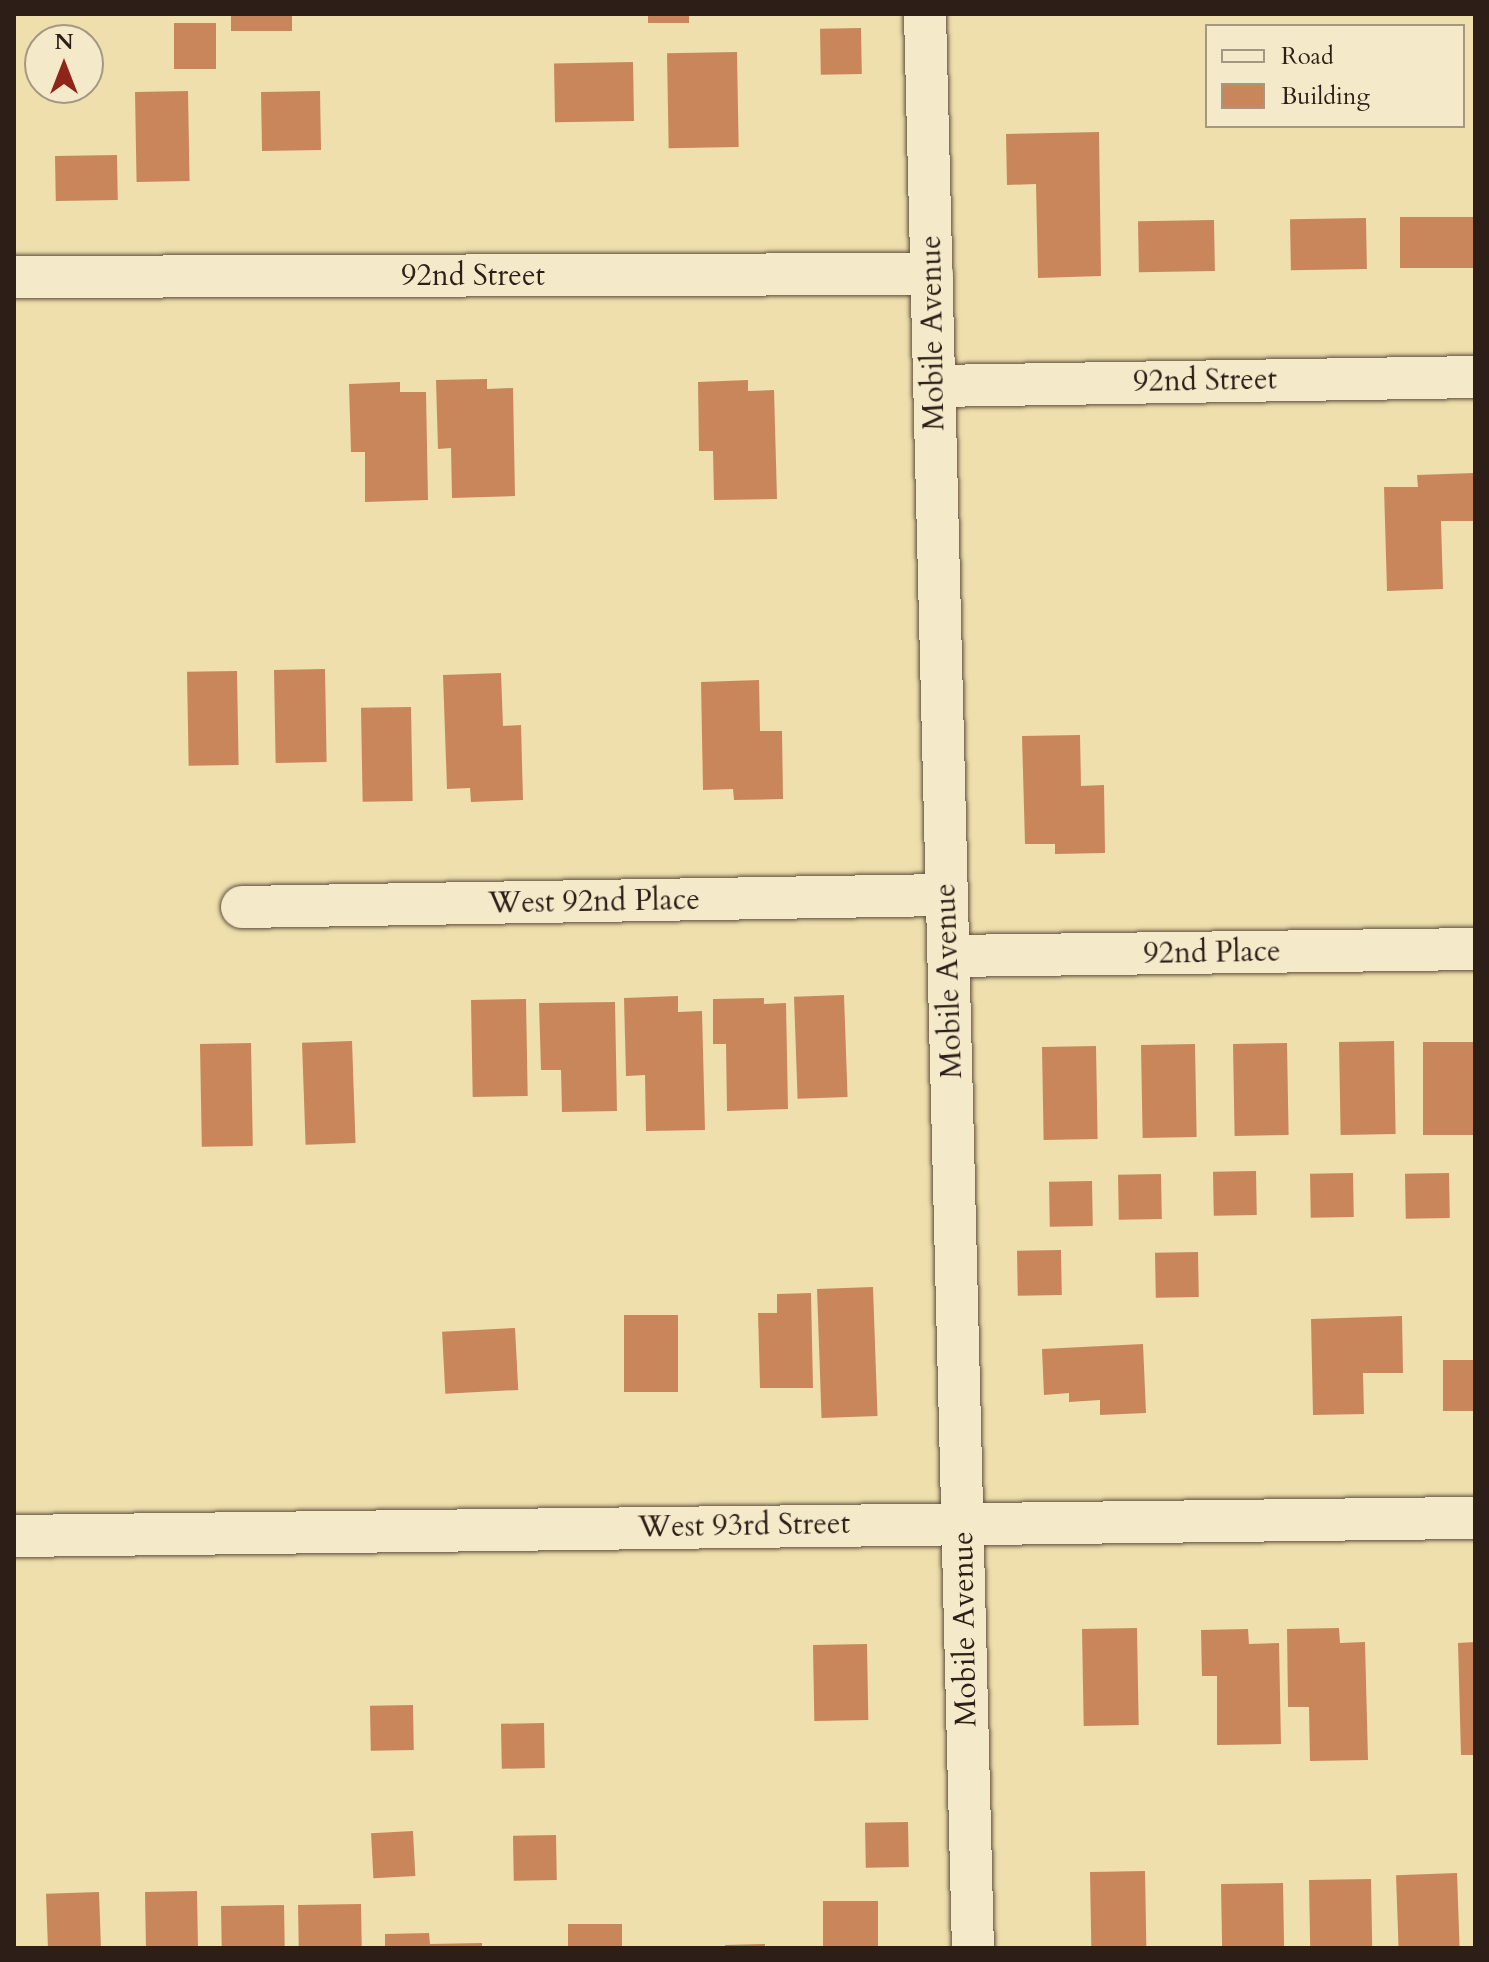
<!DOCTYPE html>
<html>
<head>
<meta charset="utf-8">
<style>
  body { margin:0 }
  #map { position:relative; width:1489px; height:1962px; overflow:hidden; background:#eedfad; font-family:Cardo,serif }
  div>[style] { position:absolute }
  .building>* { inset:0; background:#ca865b; transform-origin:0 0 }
  .roads { filter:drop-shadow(0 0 2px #5e4e3d) drop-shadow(0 0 2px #5e4e3d) }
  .minor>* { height:42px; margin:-21px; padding:0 21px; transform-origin:21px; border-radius:21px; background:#f4eaca }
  span { translate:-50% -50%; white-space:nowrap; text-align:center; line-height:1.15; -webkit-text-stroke:6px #f4eaca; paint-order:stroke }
  .street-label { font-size:30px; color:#2e1e18 }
  .frame { position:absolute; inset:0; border:16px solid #2e1e18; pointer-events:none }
  .legend { position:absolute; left:1205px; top:24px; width:260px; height:104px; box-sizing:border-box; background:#f4eaca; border:2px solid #a59883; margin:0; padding:10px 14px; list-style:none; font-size:24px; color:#2e1e18 }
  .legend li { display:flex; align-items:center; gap:16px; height:40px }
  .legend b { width:40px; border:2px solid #a59883 }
  .north { position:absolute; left:24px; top:24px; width:80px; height:80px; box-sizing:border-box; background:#f4eaca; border:2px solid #a59883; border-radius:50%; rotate:0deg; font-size:22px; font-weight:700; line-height:32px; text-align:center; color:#2e1e18 }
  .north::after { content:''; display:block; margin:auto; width:28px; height:36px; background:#8f2418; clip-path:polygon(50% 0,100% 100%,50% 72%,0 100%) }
</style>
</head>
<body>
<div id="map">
  <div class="building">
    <div style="left:231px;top:14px;width:61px;height:17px"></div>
    <div style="left:648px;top:14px;width:41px;height:9px"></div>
    <div style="left:174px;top:23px;width:42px;height:46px"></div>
    <div style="left:861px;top:28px;width:46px;height:41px;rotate:89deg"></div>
    <div style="left:737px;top:52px;width:95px;height:70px;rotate:89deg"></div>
    <div style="left:633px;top:62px;width:59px;height:79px;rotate:89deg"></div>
    <div style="left:188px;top:91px;width:90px;height:53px;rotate:89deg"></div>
    <div style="left:320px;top:91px;width:59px;height:59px;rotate:89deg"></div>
    <div style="clip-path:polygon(1099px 132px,1101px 276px,1038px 278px,1036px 184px,1007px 185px,1006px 134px)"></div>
    <div style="left:117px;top:155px;width:45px;height:62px;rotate:89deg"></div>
    <div style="left:1475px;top:217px;width:51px;height:75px;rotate:90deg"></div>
    <div style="left:1366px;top:218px;width:51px;height:76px;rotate:89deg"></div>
    <div style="left:1214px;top:220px;width:51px;height:76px;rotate:89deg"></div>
    <div style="clip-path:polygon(487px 379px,487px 389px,513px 388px,515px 496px,452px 498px,451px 448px,438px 449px,436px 380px)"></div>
    <div style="clip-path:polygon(748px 380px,748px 391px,774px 390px,777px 499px,714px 500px,713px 451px,699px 451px,698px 382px)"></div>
    <div style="clip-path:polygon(400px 382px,400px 392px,426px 392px,428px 500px,365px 502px,365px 452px,351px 452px,349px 384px)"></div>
    <div style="clip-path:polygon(1474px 473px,1475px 521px,1441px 521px,1443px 589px,1387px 591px,1384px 487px,1418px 487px,1417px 475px)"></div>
    <div style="left:325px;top:669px;width:93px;height:51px;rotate:89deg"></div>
    <div style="left:237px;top:671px;width:94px;height:50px;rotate:89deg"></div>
    <div style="clip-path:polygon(501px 673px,503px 726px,521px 725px,523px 800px,471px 802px,470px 788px,447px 789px,443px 675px)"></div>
    <div style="clip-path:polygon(759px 680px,760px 731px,782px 731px,783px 799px,734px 800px,733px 789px,703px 790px,701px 682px)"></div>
    <div style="left:411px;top:707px;width:94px;height:50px;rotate:89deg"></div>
    <div style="clip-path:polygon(1080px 735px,1081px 786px,1104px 785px,1105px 853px,1055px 854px,1055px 844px,1025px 844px,1022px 736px)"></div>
    <div style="left:844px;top:995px;width:102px;height:50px;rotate:88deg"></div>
    <div style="clip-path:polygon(678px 996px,678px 1012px,702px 1011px,705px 1130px,646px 1131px,645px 1075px,626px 1076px,624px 998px)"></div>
    <div style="clip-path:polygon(764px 998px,764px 1004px,786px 1003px,788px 1109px,727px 1111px,726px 1044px,713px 1044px,713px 999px)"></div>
    <div style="left:526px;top:999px;width:97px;height:55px;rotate:89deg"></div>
    <div style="clip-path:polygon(615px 1002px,617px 1111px,562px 1112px,561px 1070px,541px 1070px,539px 1003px)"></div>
    <div style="left:352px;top:1041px;width:102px;height:50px;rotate:88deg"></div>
    <div style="left:1394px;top:1041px;width:93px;height:55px;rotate:89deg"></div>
    <div style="left:1475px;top:1042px;width:93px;height:52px;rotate:90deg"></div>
    <div style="left:251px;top:1043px;width:103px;height:51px;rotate:89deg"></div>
    <div style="left:1287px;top:1043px;width:92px;height:54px;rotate:89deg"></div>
    <div style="left:1195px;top:1044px;width:93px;height:54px;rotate:89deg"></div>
    <div style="left:1096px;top:1046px;width:93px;height:54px;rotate:89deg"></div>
    <div style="left:1256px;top:1171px;width:44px;height:43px;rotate:89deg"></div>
    <div style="left:1353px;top:1173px;width:44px;height:43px;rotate:89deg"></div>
    <div style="left:1449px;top:1173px;width:45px;height:44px;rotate:89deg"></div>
    <div style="left:1161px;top:1174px;width:45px;height:43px;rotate:89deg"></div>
    <div style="left:1092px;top:1181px;width:45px;height:43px;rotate:89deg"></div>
    <div style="left:1061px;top:1250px;width:45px;height:44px;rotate:89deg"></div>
    <div style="left:1198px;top:1252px;width:45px;height:43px;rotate:89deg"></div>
    <div style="left:873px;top:1287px;width:129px;height:56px;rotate:88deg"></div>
    <div style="clip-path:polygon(811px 1293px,813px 1388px,760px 1388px,758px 1313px,777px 1313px,777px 1294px)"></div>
    <div style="left:624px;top:1315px;width:54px;height:77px"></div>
    <div style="clip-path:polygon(1402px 1316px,1403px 1373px,1363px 1373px,1364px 1414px,1313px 1415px,1311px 1319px)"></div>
    <div style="left:515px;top:1328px;width:62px;height:73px;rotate:87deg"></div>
    <div style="clip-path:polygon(1143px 1344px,1146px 1413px,1100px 1415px,1100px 1400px,1069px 1402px,1069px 1393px,1044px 1395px,1042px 1349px)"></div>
    <div style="left:1475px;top:1360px;width:51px;height:32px;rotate:90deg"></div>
    <div style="left:1137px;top:1628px;width:97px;height:55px;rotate:89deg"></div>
    <div style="clip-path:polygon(1339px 1628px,1340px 1643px,1365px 1642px,1368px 1760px,1310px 1761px,1309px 1707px,1288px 1707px,1287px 1629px)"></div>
    <div style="clip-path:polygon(1248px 1629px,1249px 1644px,1279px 1643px,1281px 1744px,1217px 1745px,1217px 1676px,1202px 1676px,1201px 1630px)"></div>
    <div style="clip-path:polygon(1475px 1642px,1475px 1755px,1461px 1755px,1458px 1643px)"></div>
    <div style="left:867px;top:1644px;width:76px;height:54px;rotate:89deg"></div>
    <div style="left:413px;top:1705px;width:45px;height:43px;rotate:89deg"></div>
    <div style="left:544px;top:1723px;width:45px;height:43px;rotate:89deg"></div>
    <div style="left:908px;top:1822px;width:45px;height:43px;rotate:89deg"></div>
    <div style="left:413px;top:1831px;width:45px;height:42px;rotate:87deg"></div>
    <div style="left:556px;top:1835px;width:45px;height:43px;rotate:89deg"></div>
    <div style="left:1145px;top:1871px;width:77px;height:55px;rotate:89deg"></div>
    <div style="left:1457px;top:1873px;width:75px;height:61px;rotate:88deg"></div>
    <div style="left:1371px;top:1879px;width:69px;height:62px;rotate:89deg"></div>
    <div style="left:1283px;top:1883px;width:65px;height:62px;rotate:89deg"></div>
    <div style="left:197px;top:1891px;width:57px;height:52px;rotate:89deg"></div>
    <div style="left:99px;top:1892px;width:56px;height:53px;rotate:88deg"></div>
    <div style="left:878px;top:1901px;width:47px;height:55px;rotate:90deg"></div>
    <div style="left:361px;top:1904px;width:44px;height:63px;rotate:89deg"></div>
    <div style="left:284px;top:1905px;width:43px;height:63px;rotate:89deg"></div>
    <div style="left:568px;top:1924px;width:54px;height:24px"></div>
    <div style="clip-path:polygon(429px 1933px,430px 1944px,482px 1943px,482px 1948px,385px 1948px,385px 1934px)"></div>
    <div style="clip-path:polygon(765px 1944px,765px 1948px,725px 1948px,725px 1945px)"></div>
  </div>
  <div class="roads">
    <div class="minor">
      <div style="left:925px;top:14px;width:1935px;rotate:88.58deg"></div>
      <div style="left:14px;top:277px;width:918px;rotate:-0.19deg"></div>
      <div style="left:935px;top:386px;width:540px;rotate:-0.95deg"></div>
      <div style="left:242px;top:907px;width:705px;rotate:-0.98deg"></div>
      <div style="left:949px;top:956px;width:526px;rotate:-0.76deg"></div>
      <div style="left:14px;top:1536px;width:1461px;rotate:-0.71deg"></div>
    </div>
  </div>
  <div class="street-label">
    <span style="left:473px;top:276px">92nd Street</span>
    <span style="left:933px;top:333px;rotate:-91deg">Mobile Avenue</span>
    <span style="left:1205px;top:381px;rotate:-1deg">92nd Street</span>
    <span style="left:594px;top:902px;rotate:-1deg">West 92nd Place</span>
    <span style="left:1212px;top:953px;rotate:-1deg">92nd Place</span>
    <span style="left:949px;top:981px;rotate:-92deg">Mobile Avenue</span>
    <span style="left:744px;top:1526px;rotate:-1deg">West 93rd Street</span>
    <span style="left:965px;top:1629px;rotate:-91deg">Mobile Avenue</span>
  </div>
  <div class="frame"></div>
  <ul class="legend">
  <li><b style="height:10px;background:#f4eaca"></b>Road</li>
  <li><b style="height:22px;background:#ca865b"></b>Building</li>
  </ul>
  <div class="north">N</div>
</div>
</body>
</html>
